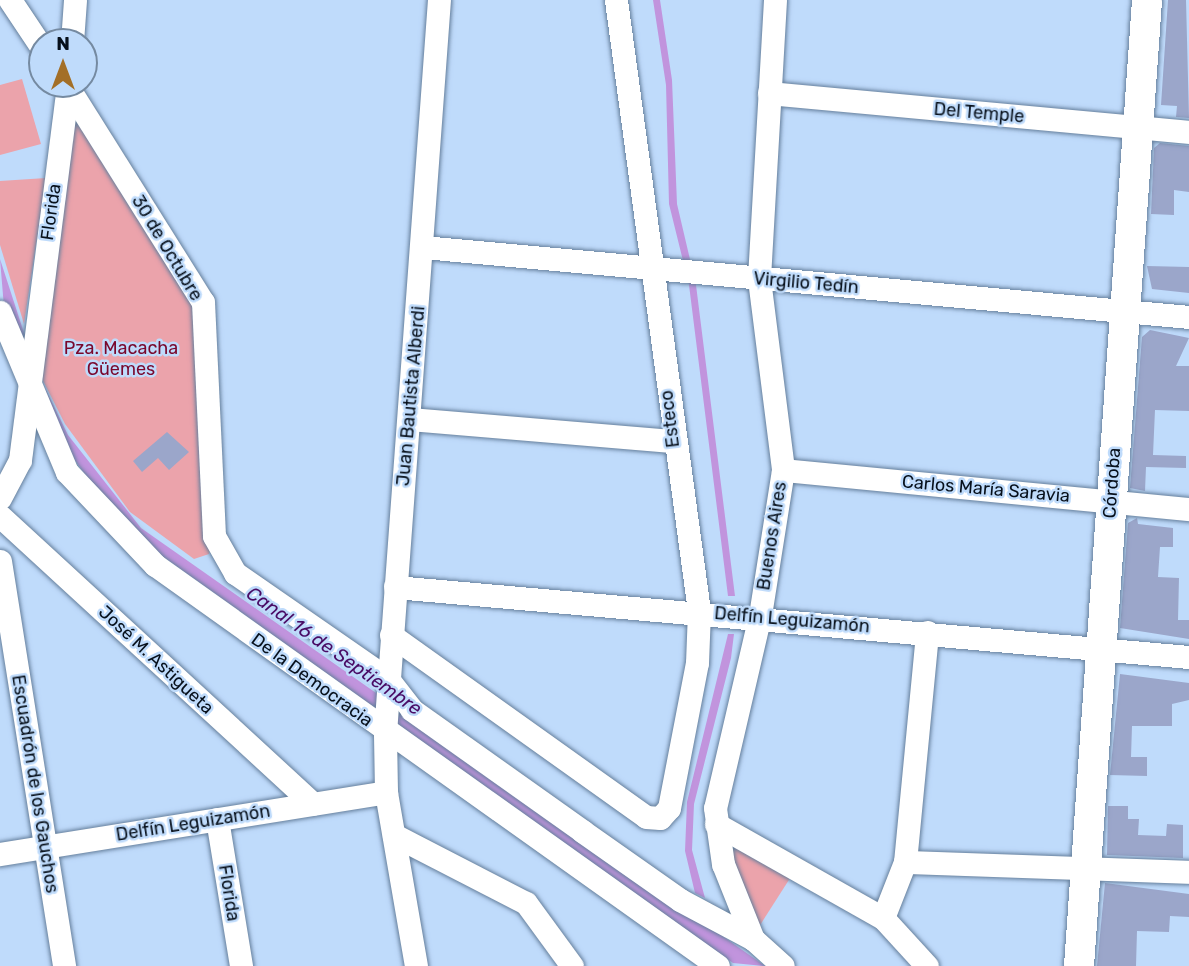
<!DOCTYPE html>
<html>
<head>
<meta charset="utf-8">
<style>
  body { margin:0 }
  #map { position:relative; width:1189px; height:966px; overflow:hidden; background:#bfdbfb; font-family:Rubik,sans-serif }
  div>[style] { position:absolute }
  .green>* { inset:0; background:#eba3ab }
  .water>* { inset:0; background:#c194dd }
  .building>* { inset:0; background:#9ba6ca }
  .roads { filter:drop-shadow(0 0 2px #657f9c) drop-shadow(0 0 2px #657f9c) }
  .minor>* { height:23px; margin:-11.5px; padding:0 11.5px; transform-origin:11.5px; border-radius:11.5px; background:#fff }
  .major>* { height:30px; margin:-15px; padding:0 15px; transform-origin:15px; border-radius:15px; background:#fff }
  span { translate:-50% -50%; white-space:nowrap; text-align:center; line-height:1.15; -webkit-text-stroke:5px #bfdbfb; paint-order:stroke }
  .street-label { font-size:18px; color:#07101b }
  .park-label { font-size:18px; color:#79072c }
  .water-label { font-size:19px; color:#490c65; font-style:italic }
  .north { position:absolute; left:28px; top:28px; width:70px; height:70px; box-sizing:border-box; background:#bfdbfb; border:2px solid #758aa1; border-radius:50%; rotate:0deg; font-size:19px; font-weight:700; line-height:28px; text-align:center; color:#07101b }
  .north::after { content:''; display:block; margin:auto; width:24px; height:32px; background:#a36f27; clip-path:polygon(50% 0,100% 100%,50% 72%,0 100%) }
</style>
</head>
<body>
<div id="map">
  <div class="green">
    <div style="clip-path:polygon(22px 79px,41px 144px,0 155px,0 85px)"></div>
    <div style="clip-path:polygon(75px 117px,197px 301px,211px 539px,209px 554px,194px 559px,130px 512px,65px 424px,39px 373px)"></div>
    <div style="clip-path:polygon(46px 178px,24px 324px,0 245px,0 181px)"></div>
    <div style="clip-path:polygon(720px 830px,794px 872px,755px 933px)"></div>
  </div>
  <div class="water">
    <div style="clip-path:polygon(653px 0,660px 0,672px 80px,677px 204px,696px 285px,735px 596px,728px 596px,689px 285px,669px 204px,666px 85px)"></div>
    <div style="clip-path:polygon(0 259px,36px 370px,68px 435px,141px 528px,765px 966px,733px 963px,123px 528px,60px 439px,4px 307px)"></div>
    <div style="clip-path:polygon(728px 634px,734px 634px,731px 658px,694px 804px,692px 850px,705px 898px,695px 893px,685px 851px,687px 802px)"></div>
  </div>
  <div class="building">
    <div style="clip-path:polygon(1168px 0,1186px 0,1189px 118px,1176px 117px,1177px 106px,1161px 105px)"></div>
    <div style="clip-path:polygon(1160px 143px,1189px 146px,1189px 192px,1174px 190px,1174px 215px,1151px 214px,1154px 148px)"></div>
    <div style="clip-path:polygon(1147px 266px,1189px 267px,1189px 293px,1152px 289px)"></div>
    <div style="clip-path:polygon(1150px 330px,1189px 338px,1176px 366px,1189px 366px,1189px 411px,1155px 410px,1153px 455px,1186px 456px,1186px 468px,1146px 467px,1145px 491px,1130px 488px,1142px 337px)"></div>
    <div style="clip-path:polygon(167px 432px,189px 452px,169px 470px,158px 458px,142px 472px,133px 461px)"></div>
    <div style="clip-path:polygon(1137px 518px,1138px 524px,1173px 528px,1173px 547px,1160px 547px,1158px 577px,1179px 578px,1178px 620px,1189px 620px,1189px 639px,1120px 628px,1128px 523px)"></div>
    <div style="clip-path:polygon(1120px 674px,1189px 683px,1189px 700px,1172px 704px,1172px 726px,1132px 726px,1131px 757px,1147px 757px,1147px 776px,1110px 775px)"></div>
    <div style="clip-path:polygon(1108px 806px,1128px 806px,1128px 819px,1139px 819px,1138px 835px,1166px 836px,1167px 824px,1183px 825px,1183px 858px,1107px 855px)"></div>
    <div style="clip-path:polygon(1105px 883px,1189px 894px,1189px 917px,1170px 916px,1169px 932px,1137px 931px,1136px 966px,1097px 966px)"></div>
  </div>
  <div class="roads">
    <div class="minor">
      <div style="left:10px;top:0;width:58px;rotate:56.3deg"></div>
      <div style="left:775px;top:0;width:279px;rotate:93.3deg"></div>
      <div style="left:759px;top:279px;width:193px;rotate:82.8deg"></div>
      <div style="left:783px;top:470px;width:147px;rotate:99deg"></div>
      <div style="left:760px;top:615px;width:198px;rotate:103.1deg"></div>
      <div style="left:715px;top:808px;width:57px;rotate:81.9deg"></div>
      <div style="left:723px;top:864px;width:81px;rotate:68.2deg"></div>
      <div style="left:753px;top:939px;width:40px;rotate:42deg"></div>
      <div style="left:72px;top:42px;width:42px;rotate:-85.9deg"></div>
      <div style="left:66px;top:84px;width:257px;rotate:57.9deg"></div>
      <div style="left:203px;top:302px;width:234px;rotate:87.3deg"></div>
      <div style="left:214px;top:536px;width:43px;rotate:60.4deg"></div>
      <div style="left:235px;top:573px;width:186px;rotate:34.7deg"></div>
      <div style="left:388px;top:679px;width:39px;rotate:52deg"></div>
      <div style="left:412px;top:710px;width:209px;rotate:35.4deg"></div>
      <div style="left:582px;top:831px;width:120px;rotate:35.1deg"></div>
      <div style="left:680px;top:900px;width:83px;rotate:28.1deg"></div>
      <div style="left:769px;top:93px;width:422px;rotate:5.3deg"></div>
      <div style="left:423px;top:247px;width:769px;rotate:5.22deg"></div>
      <div style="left:0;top:312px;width:173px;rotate:67.3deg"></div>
      <div style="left:67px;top:472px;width:128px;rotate:46.6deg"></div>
      <div style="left:155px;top:565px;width:691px;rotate:35.46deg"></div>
      <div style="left:409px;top:419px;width:264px;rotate:4.8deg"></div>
      <div style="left:783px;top:470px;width:408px;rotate:5.5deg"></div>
      <div style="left:0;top:498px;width:43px;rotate:-62.2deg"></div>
      <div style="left:20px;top:460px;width:379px;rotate:-82.7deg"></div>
      <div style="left:0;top:516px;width:425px;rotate:42.6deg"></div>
      <div style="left:0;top:561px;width:410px;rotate:81deg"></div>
      <div style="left:395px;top:587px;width:797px;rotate:5.04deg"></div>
      <div style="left:391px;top:635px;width:313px;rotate:35.5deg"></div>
      <div style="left:646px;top:817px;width:14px;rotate:4deg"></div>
      <div style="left:660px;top:818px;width:13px;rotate:-48deg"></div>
      <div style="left:669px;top:808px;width:148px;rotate:-79.1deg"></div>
      <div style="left:697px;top:663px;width:52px;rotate:-87.8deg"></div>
      <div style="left:699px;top:611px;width:617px;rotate:-97.74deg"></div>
      <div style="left:217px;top:819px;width:149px;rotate:80.7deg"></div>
      <div style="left:716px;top:824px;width:192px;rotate:29.4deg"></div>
      <div style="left:883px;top:918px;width:65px;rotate:47.5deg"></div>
      <div style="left:394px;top:835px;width:148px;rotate:27.3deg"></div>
      <div style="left:526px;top:903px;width:78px;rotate:53.9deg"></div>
      <div style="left:0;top:854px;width:391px;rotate:-9.1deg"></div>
      <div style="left:905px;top:862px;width:284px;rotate:2deg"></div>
      <div style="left:883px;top:918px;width:60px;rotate:-68.6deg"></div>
      <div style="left:905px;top:862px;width:231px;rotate:-84.5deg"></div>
      <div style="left:416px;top:966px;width:177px;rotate:-99.8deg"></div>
      <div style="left:386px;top:792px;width:59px;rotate:-91deg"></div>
      <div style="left:385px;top:733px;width:735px;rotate:-85.79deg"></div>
    </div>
    <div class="major">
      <div style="left:1079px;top:966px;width:968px;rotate:-85.97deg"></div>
    </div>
  </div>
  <div class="street-label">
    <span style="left:979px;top:113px;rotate:5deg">Del Temple</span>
    <span style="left:51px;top:212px;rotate:-82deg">Florida</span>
    <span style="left:167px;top:248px;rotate:59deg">30 de Octubre</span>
    <span style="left:806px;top:283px;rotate:5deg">Virgilio Tedín</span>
    <span style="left:411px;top:396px;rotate:-85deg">Juan Bautista Alberdi</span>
    <span style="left:670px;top:419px;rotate:-97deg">Esteco</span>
    <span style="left:1112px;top:483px;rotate:-86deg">Córdoba</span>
    <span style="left:986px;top:489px;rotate:5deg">Carlos María Saravia</span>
    <span style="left:772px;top:536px;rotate:-81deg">Buenos Aires</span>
    <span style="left:792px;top:620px;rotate:5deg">Delfín Leguizamón</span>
    <span style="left:156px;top:660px;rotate:43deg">José M. Astigueta</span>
    <span style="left:312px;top:680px;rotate:36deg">De la Democracia</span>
    <span style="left:35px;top:784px;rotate:81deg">Escuadrón de los Gauchos</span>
    <span style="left:193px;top:823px;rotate:-9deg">Delfín Leguizamón</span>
    <span style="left:229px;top:893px;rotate:81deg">Florida</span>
  </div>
  <div class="park-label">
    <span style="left:121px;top:359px">Pza. Macacha<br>Güemes</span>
  </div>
  <div class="water-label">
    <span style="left:334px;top:651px;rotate:35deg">Canal 16 de Septiembre</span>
  </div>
  <div class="north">N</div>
</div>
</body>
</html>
